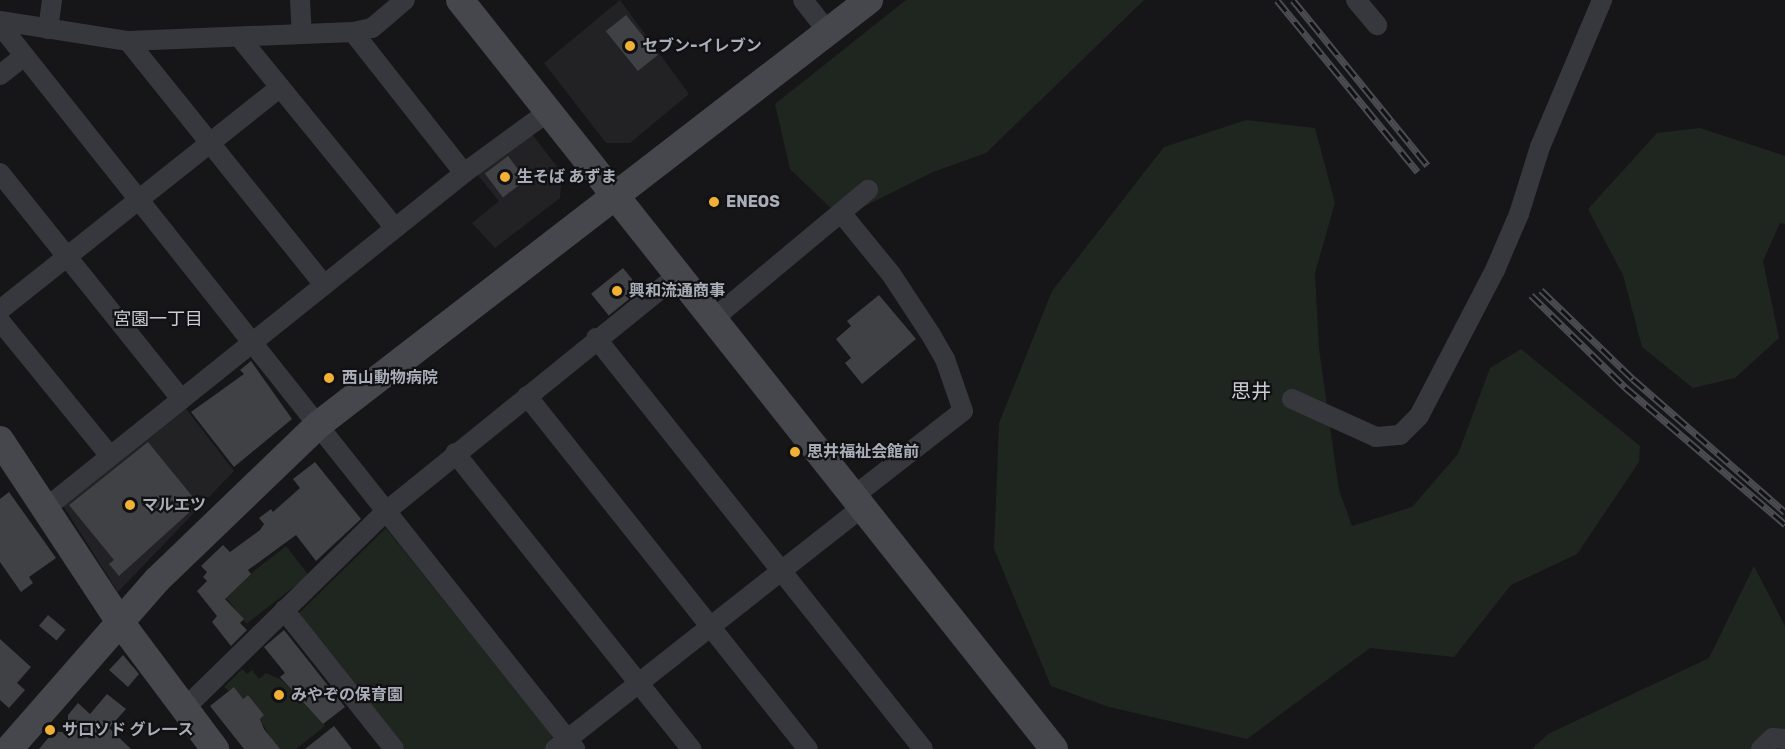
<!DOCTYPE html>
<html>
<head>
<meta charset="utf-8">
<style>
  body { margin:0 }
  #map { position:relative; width:1785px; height:749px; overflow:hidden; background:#161618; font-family:Rubik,"Noto Sans JP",sans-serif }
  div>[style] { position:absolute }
  .built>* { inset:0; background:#222225 }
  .green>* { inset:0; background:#1e261f; transform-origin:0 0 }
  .building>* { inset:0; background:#404145; transform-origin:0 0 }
  .street>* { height:20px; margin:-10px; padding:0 10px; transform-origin:10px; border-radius:10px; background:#37383d }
  .secondary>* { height:28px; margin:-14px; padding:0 14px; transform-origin:14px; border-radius:14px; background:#45474d }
  .rail>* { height:7px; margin-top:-3.5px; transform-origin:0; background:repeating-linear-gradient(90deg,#111113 0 14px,#4a4c52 0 28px); box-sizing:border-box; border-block:2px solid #4a4c52 }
  .dots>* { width:16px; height:16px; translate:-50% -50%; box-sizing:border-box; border:3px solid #111113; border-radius:50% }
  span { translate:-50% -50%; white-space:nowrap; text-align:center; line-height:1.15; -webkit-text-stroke:4.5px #111113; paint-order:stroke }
  .poi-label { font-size:16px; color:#a8adb8; font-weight:700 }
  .left { translate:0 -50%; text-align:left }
  .neighbourhood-label { font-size:18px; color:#c9ccd4 }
  .quarter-label { font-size:20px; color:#c9ccd4 }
</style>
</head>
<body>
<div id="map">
  <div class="built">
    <div style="clip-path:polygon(620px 0,689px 94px,630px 143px,606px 143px,544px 63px)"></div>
    <div style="clip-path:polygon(528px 129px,562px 173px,560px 198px,495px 248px,472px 223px,499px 201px,475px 172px)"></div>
    <div style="clip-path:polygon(184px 406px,234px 471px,118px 592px,62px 504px)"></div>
  </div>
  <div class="green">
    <div style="clip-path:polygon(906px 0,1144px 0,986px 153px,933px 172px,841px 218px,790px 169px,775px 104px)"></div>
    <div style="clip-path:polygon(1246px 120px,1315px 128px,1335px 203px,1315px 273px,1319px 349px,1339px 490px,1352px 526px,1412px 507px,1458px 454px,1490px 368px,1521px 349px,1640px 446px,1639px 462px,1577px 554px,1511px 585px,1454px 657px,1370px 648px,1247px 739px,1109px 707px,1051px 686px,994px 549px,999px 423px,1052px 291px,1164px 147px)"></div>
    <div style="clip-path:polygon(1700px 128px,1785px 156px,1785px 224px,1780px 223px,1763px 261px,1779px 338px,1735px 378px,1693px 388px,1642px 347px,1623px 275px,1588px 209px,1657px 133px)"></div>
    <div style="clip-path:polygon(386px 528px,552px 735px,551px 744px,545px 749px,405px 749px,297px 615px)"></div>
    <div style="left:286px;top:546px;width:37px;height:79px;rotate:52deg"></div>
    <div style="clip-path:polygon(1754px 566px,1785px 626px,1785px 749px,1532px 749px,1548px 734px,1709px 658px)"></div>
    <div style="clip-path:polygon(242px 669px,247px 674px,252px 670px,259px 679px,266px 673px,282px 680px,325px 726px,296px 749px,277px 749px,260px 719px,264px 715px,248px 695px,241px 700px,224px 687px)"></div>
  </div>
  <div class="building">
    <div style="left:626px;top:15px;width:51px;height:26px;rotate:51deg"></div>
    <div style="left:508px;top:156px;width:30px;height:29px;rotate:53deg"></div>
    <div style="left:623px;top:268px;width:28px;height:41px;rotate:51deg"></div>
    <div style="clip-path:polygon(879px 295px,916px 339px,862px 384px,845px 363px,851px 358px,836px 339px,851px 326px,847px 321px)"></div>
    <div style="clip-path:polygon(251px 361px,292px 419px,234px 467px,191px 412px,244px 374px,240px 370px)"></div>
    <div style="clip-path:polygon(148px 442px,192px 496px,186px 501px,193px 509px,119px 576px,109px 564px,114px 560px,69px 505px)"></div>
    <div style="clip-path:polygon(315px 462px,361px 519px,316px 561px,296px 535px,248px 570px,251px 574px,225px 599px,244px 619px,240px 623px,247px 630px,231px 646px,212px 622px,217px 616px,197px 591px,207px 581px,203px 577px,207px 572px,201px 566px,223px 545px,230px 552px,260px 530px,264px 524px,259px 518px,271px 509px,273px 512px,300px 488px,293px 479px)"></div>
    <div style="clip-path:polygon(9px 492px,56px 558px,29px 577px,33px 583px,21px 592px,0 562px,0 499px)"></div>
    <div style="left:48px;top:615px;width:23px;height:14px;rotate:40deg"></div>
    <div style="clip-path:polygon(284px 630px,345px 707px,323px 724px,280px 677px,285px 673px,264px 647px)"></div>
    <div style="clip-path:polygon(0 639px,31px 667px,17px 683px,25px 690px,9px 708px,0 700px)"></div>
    <div style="clip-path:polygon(123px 655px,139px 674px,128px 687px,109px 670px)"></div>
    <div style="clip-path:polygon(234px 687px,243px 699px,248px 695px,264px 715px,260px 719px,264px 729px,280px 749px,244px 749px,210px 706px)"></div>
    <div style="clip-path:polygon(107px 694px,126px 709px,109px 728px,131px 749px,39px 749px,54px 731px,68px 733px,68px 715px,78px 703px,90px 714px)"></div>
    <div style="clip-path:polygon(334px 726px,352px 749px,305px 749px)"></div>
  </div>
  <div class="street">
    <div style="left:300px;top:0;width:34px;rotate:87deg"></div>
    <div style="left:803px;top:0;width:41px;rotate:52deg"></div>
    <div style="left:1356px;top:0;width:33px;rotate:50deg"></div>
    <div style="left:0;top:21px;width:130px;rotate:8.9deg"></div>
    <div style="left:128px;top:41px;width:225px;rotate:-2.3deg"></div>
    <div style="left:353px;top:32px;width:19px;rotate:-12deg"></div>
    <div style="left:372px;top:28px;width:43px;rotate:-40.3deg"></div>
    <div style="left:0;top:25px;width:925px;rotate:51.54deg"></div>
    <div style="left:48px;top:29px;width:29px;rotate:-82deg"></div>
    <div style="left:353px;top:32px;width:179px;rotate:51.8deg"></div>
    <div style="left:240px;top:38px;width:245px;rotate:50.8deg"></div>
    <div style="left:128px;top:41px;width:313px;rotate:51.2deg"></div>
    <div style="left:0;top:75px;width:31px;rotate:-38deg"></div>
    <div style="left:0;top:173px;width:290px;rotate:51.3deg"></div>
    <div style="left:842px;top:214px;width:77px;rotate:50.8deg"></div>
    <div style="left:891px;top:274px;width:73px;rotate:56.7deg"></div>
    <div style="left:931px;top:335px;width:28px;rotate:60deg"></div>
    <div style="left:945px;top:359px;width:55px;rotate:70.9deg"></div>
    <div style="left:963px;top:411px;width:138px;rotate:142.1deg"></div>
    <div style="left:0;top:310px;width:358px;rotate:-38.5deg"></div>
    <div style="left:713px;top:319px;width:202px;rotate:-39.8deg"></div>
    <div style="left:0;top:321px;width:174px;rotate:50.8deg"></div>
    <div style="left:596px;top:338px;width:525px;rotate:51.49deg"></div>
    <div style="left:527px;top:396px;width:451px;rotate:51.5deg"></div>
    <div style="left:1292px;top:399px;width:92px;rotate:24.3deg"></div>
    <div style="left:1376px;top:437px;width:24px;rotate:-5deg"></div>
    <div style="left:1400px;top:435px;width:27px;rotate:-45deg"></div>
    <div style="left:1419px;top:416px;width:165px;rotate:-62.5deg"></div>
    <div style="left:1495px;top:270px;width:61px;rotate:-66.8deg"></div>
    <div style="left:1519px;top:214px;width:70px;rotate:-72.6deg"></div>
    <div style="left:1540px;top:147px;width:160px;rotate:-67.1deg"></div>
    <div style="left:455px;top:453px;width:379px;rotate:51.4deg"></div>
    <div style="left:47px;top:507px;width:534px;rotate:-38.69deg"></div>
    <div style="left:464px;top:173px;width:105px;rotate:-36.1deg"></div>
    <div style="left:284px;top:610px;width:177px;rotate:51.6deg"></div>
    <div style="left:186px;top:707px;width:277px;rotate:-44.4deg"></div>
    <div style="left:384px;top:513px;width:378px;rotate:-39deg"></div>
    <div style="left:555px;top:749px;width:391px;rotate:-38.2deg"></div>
    <div style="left:1761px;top:749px;width:16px;rotate:-43deg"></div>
    <div style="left:1773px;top:738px;width:12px;rotate:5deg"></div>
  </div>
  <div class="secondary">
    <div style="left:460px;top:0;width:956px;rotate:51.58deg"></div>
    <div style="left:0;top:440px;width:218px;rotate:56.6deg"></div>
    <div style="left:120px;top:622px;width:159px;rotate:53.2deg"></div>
    <div style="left:9px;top:749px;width:225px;rotate:-48.8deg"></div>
    <div style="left:157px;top:580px;width:223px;rotate:-43.9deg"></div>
    <div style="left:318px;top:425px;width:696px;rotate:-37.64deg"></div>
  </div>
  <div class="rail">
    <div style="left:1277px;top:0;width:222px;rotate:50.7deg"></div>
    <div style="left:1293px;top:0;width:213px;rotate:50.9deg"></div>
    <div style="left:1541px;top:290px;width:128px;rotate:44.1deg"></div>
    <div style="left:1633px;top:379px;width:202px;rotate:41.2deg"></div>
    <div style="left:1531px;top:295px;width:132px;rotate:44.4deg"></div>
    <div style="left:1625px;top:387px;width:211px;rotate:40.6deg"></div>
  </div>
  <div class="dots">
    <div style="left:630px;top:46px;background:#f2b134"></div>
    <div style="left:505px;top:177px;background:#f2b134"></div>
    <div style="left:714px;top:202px;background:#f2b134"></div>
    <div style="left:617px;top:291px;background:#f2b134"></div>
    <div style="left:329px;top:378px;background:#f2b134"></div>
    <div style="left:795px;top:452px;background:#f2b134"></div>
    <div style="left:130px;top:505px;background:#f2b134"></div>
    <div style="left:279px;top:695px;background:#f2b134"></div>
    <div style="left:50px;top:730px;background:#f2b134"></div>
  </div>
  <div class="poi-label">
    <span class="left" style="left:642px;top:46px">セブン-イレブン</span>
    <span class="left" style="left:517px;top:177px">生そば あずま</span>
    <span class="left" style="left:726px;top:202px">ENEOS</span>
    <span class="left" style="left:629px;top:291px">興和流通商事</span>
    <span class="left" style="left:342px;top:378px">西山動物病院</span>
    <span class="left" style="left:807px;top:452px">思井福祉会館前</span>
    <span class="left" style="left:142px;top:505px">マルエツ</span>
    <span class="left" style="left:291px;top:695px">みやぞの保育園</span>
    <span class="left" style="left:62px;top:730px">サ口ソド グレ一ス</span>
  </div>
  <div class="neighbourhood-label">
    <span style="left:158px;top:319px">宮園一丁目</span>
  </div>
  <div class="quarter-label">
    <span style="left:1251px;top:391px">思井</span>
  </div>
</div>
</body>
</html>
